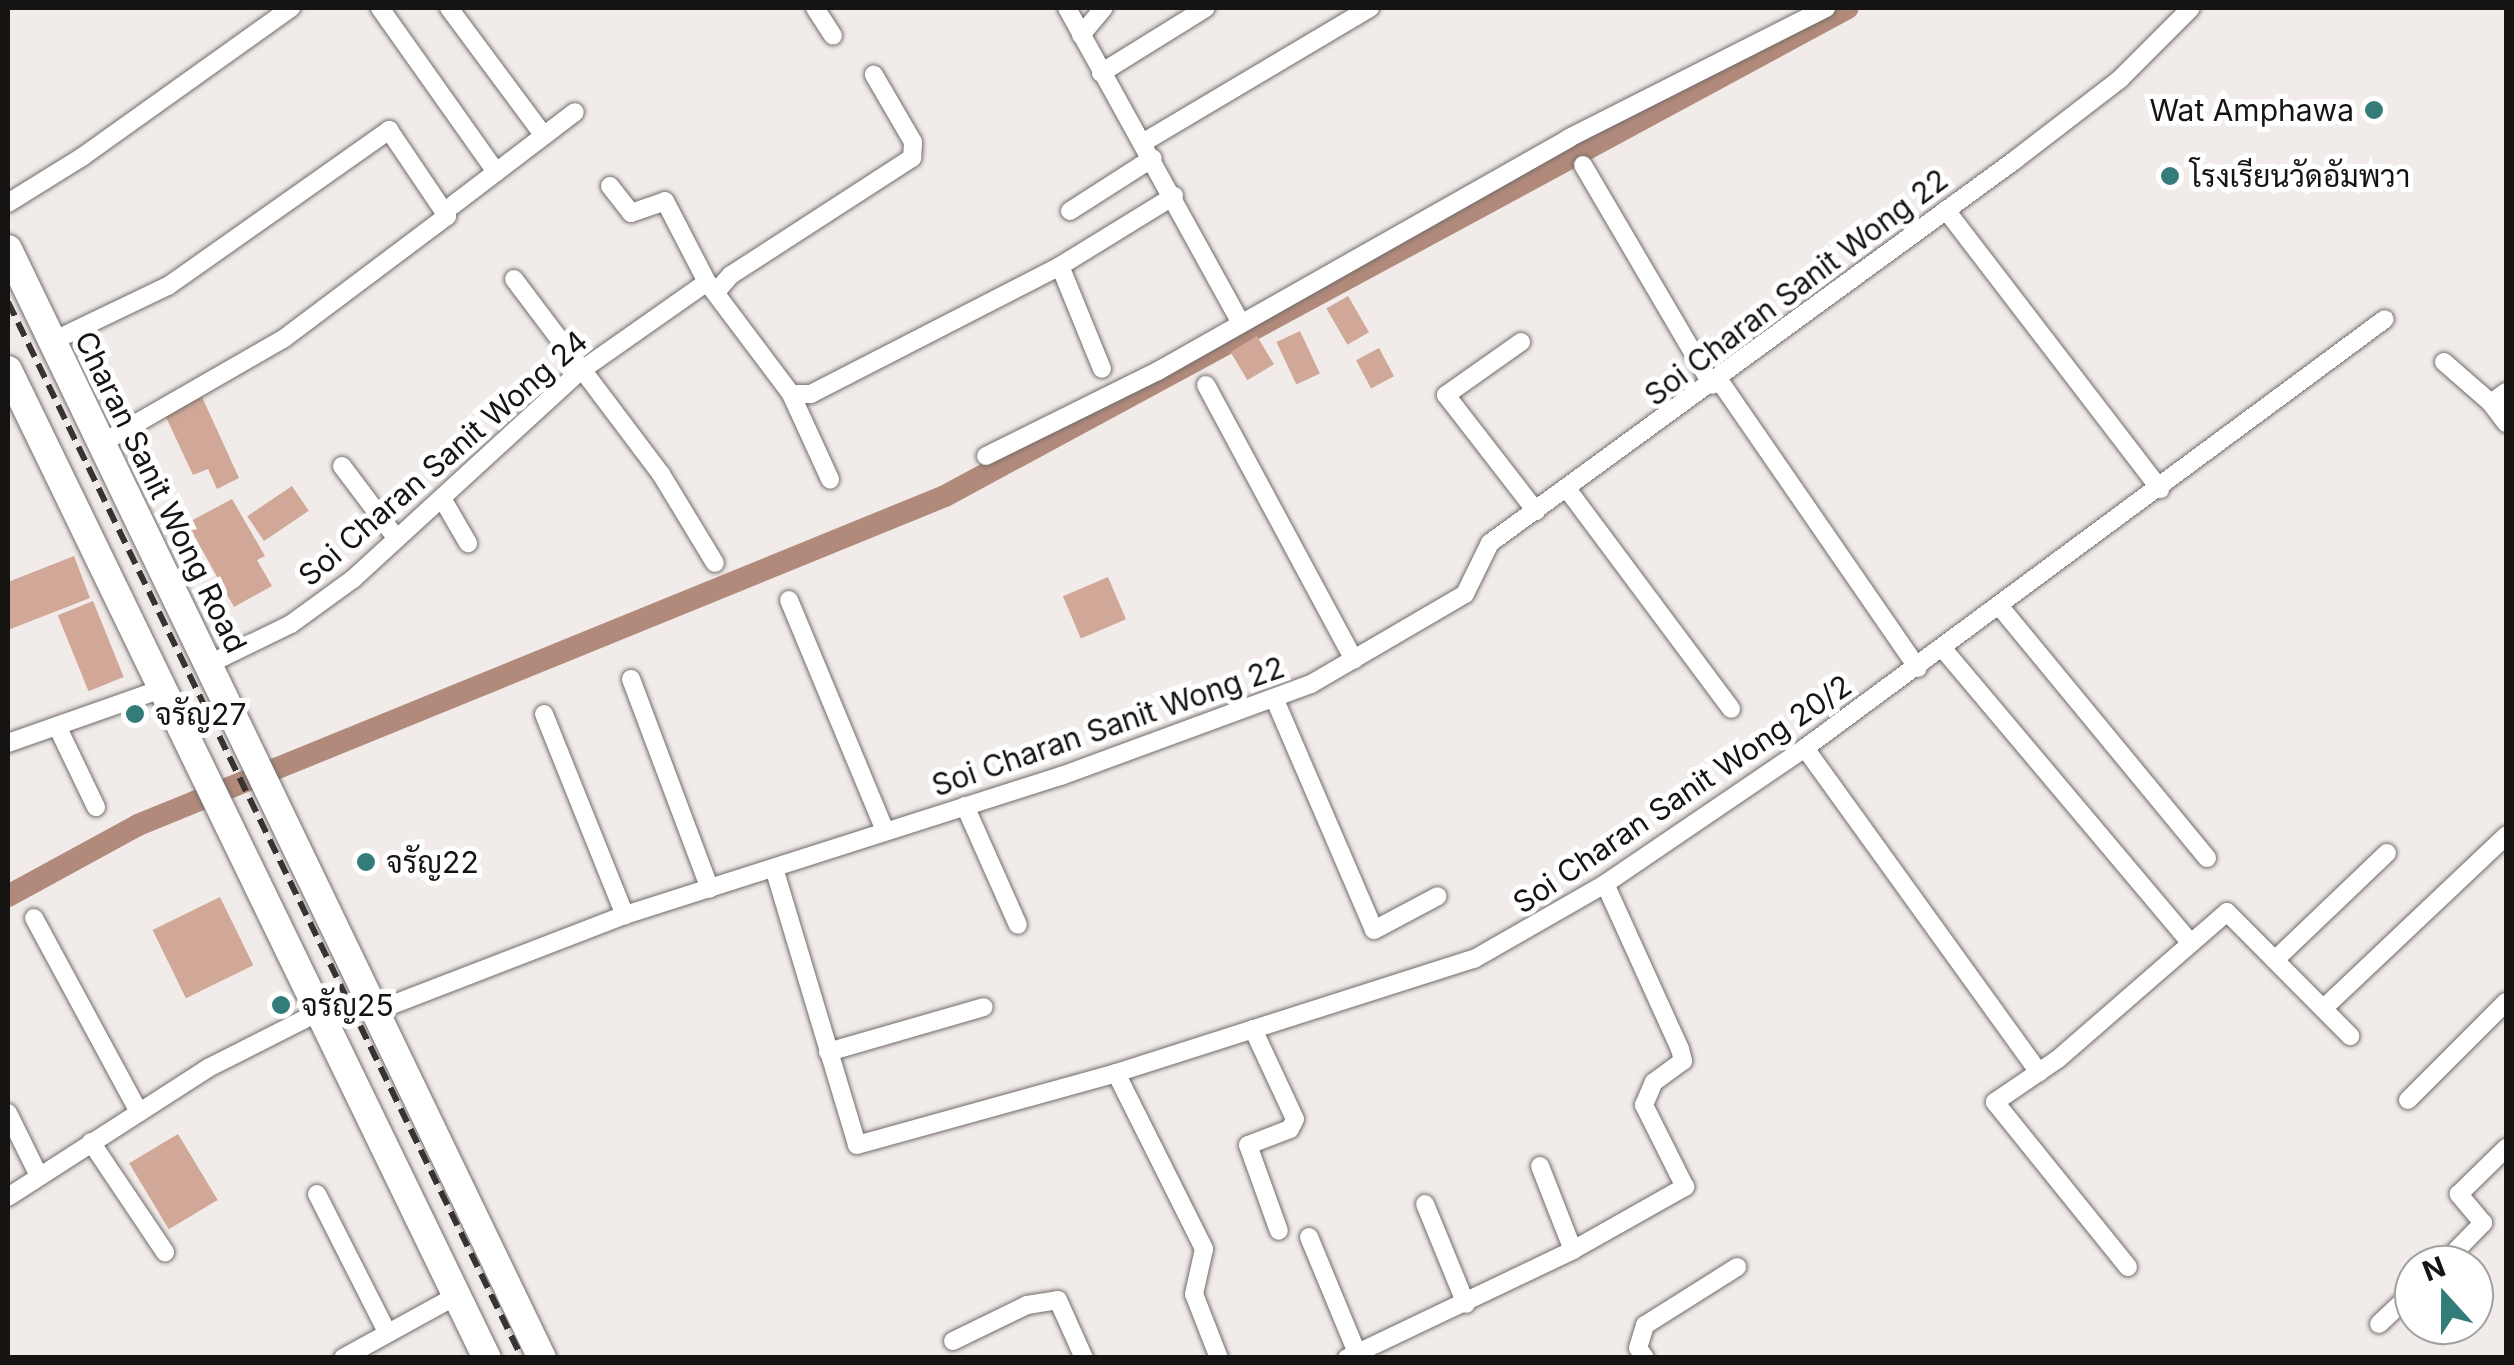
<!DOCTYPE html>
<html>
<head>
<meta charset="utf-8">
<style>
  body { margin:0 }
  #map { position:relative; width:2514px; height:1365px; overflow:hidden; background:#f1ebe9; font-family:Inter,Sarabun,sans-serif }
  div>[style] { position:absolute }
  .canal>* { height:22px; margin:-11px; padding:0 11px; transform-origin:11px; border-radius:11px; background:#b18a7b }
  .building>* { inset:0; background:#d1a898; transform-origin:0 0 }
  .roads { filter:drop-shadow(0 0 2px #706b69) drop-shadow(0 0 2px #706b69) }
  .minor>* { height:18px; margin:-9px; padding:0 9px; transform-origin:9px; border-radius:9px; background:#fff }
  .primary>* { height:28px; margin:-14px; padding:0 14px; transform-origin:14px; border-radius:14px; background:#fff }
  .rail>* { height:6px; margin-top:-3px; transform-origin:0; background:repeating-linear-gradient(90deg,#363332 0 15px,transparent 0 23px) }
  .dots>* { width:28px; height:28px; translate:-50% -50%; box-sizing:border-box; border:5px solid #fff; border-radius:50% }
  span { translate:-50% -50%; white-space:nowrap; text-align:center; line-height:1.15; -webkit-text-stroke:10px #fff; paint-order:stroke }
  .poi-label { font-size:30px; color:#161413 }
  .right { translate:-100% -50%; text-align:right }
  .left { translate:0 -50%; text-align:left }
  .street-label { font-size:30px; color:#161413 }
  .frame { position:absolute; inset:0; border:10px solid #161413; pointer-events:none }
  .north { position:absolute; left:2394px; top:1245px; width:100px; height:100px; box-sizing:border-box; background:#fff; border:2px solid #a2a1a1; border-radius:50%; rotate:339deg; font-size:28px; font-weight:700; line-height:40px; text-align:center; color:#161413 }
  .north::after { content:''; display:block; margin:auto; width:35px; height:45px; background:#347c7a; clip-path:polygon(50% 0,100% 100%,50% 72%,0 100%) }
</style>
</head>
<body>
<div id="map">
  <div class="canal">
    <div style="left:8px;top:896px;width:148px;rotate:-28.6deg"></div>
    <div style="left:138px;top:825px;width:871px;rotate:-22.18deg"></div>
    <div style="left:945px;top:496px;width:1026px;rotate:-28.39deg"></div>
  </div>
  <div class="building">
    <div style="left:1348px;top:296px;width:42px;height:25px;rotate:60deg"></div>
    <div style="left:1300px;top:331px;width:47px;height:26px;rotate:65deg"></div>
    <div style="left:1257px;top:336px;width:33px;height:31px;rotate:59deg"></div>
    <div style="left:1379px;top:348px;width:32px;height:26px;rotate:62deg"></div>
    <div style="clip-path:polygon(202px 397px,239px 478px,217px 489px,208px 469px,193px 475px,165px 415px)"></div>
    <div style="left:292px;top:486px;width:30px;height:54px;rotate:56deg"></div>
    <div style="clip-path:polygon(232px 499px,265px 556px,257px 560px,272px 586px,234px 607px,187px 523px)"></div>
    <div style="clip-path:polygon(74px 556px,90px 598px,8px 630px,8px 582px)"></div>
    <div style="left:1108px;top:577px;width:46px;height:49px;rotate:67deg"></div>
    <div style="left:93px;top:601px;width:82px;height:38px;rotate:68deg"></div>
    <div style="left:220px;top:897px;width:76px;height:75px;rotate:64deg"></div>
    <div style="left:178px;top:1134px;width:77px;height:57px;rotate:59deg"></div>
  </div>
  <div class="roads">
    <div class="minor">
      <div style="left:380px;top:8px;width:201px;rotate:54.7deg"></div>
      <div style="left:449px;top:8px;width:159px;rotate:53.4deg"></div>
      <div style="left:815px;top:8px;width:33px;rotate:57deg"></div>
      <div style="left:1067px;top:8px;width:359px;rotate:61.1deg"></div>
      <div style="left:1081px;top:35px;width:35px;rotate:-50deg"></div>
      <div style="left:1101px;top:73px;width:123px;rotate:-31.8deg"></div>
      <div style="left:1144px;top:142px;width:263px;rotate:-30.7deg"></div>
      <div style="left:1583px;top:165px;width:255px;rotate:59.6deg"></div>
      <div style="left:610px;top:186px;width:34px;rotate:52deg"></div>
      <div style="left:631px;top:213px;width:36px;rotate:-19deg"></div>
      <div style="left:665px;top:201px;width:91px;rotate:62.6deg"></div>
      <div style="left:707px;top:282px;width:140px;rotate:53.1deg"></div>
      <div style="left:791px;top:394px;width:94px;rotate:65.4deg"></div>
      <div style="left:8px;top:203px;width:87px;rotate:-31.9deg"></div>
      <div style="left:82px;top:157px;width:257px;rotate:-35.5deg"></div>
      <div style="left:453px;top:205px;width:153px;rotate:-37.3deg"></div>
      <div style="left:1946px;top:210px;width:352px;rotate:52.5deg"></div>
      <div style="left:1070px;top:211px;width:98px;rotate:-32.6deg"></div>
      <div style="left:1060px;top:266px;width:111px;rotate:67.8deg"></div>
      <div style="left:514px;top:279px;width:244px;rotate:53deg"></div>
      <div style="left:661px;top:474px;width:104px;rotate:58.8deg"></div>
      <div style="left:716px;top:292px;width:23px;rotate:-49deg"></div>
      <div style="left:731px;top:275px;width:216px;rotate:-32.9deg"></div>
      <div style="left:912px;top:158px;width:16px;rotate:-86deg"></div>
      <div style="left:913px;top:142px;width:78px;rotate:-120.2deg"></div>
      <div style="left:53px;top:341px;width:127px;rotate:-25.6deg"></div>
      <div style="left:168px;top:286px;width:271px;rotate:-35.2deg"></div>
      <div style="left:389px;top:130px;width:104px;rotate:56deg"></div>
      <div style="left:447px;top:216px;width:205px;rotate:143.1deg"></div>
      <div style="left:283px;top:339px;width:209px;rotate:150.1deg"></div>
      <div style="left:1521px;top:342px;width:92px;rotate:144.8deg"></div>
      <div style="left:1446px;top:395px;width:147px;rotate:52.2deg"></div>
      <div style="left:2444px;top:362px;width:62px;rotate:41.1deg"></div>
      <div style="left:2491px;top:403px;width:19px;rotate:-36deg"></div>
      <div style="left:1719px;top:380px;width:350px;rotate:55.4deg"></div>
      <div style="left:1206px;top:385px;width:312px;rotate:61.7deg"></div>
      <div style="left:791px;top:394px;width:20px"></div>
      <div style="left:811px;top:394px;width:280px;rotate:-27.2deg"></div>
      <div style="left:1060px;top:266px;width:134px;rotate:-31.6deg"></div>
      <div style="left:2491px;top:403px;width:25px;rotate:53deg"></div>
      <div style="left:986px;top:456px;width:192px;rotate:-26.3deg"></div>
      <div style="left:1158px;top:371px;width:472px;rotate:-29.5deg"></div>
      <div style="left:1569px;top:138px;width:288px;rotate:-26.8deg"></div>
      <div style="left:342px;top:466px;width:91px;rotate:53deg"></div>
      <div style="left:1568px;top:490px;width:273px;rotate:53.3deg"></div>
      <div style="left:443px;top:500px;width:50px;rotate:59.8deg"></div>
      <div style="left:789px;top:600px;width:250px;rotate:67.4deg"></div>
      <div style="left:2001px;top:608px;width:324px;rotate:50.5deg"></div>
      <div style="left:1944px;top:650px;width:383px;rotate:49.9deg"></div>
      <div style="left:207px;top:665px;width:93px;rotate:-26deg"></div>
      <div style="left:291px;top:624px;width:77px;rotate:-36deg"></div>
      <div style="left:353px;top:579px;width:306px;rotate:-42.5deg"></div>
      <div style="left:579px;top:372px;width:156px;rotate:-35.1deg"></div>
      <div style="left:631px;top:679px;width:224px;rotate:69.4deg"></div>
      <div style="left:1275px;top:700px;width:250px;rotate:66.7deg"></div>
      <div style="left:1374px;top:930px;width:72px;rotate:-28deg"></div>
      <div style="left:544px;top:714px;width:217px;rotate:68.1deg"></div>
      <div style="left:57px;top:726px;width:90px;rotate:64.3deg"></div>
      <div style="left:8px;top:743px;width:165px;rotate:-19.4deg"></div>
      <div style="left:1805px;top:748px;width:400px;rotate:54.2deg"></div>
      <div style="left:965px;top:806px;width:130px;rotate:66deg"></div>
      <div style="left:774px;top:868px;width:289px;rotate:73.3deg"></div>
      <div style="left:857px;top:1145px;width:269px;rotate:-15.5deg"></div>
      <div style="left:1116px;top:1073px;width:376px;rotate:-17.7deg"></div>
      <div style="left:1474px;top:959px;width:151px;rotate:-29.8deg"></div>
      <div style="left:1605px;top:884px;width:242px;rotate:-34.2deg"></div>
      <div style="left:1805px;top:748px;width:721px;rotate:-36.49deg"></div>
      <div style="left:34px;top:918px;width:221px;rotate:61.6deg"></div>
      <div style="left:2277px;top:958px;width:152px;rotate:-43.7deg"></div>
      <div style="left:2326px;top:1006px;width:248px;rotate:-43.4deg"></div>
      <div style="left:376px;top:1011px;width:267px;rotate:-21.1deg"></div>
      <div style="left:625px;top:915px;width:458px;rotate:-17.7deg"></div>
      <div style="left:1061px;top:776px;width:266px;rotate:-20.2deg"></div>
      <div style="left:1311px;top:684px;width:178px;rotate:-30.3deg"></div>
      <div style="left:1465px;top:594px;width:57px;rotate:-63.9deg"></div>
      <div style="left:1490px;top:543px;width:650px;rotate:-36.11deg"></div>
      <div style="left:2015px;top:160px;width:133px;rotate:-37.6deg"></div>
      <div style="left:2120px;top:79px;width:100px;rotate:-45deg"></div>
      <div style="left:1253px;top:1029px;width:99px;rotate:65deg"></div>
      <div style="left:1295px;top:1119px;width:11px;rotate:117deg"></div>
      <div style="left:1290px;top:1129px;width:45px;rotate:159.1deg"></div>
      <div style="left:1248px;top:1145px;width:91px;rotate:70.2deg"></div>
      <div style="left:828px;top:1052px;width:162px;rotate:-16.1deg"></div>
      <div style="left:1116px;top:1073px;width:197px;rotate:63.4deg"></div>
      <div style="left:1204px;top:1249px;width:46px;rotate:102.5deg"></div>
      <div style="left:1194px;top:1294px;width:69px;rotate:68.7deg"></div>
      <div style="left:2408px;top:1100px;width:139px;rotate:-45deg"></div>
      <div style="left:8px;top:1113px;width:70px;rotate:63.8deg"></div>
      <div style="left:91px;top:1142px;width:133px;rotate:56.1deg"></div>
      <div style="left:1540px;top:1166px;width:90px;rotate:68.6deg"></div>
      <div style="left:317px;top:1194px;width:155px;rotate:63.1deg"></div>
      <div style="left:8px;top:1197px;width:238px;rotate:-32.8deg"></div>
      <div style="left:208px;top:1068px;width:124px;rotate:-26.8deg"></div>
      <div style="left:1425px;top:1204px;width:108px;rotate:67.7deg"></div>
      <div style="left:1309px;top:1237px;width:126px;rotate:67.5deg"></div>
      <div style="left:2442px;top:1265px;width:59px;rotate:-45.7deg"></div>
      <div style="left:2483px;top:1223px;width:38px;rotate:-130deg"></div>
      <div style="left:2459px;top:1194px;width:66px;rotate:-44.4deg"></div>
      <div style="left:2128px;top:1267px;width:212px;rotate:-128.9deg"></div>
      <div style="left:1995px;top:1102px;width:76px;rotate:-34.3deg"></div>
      <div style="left:2058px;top:1059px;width:224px;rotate:-41deg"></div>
      <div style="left:2227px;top:912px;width:175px;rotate:45.2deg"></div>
      <div style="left:2379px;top:1324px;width:48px;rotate:-43.3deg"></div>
      <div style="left:953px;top:1341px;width:82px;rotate:-25.9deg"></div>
      <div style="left:1027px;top:1305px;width:31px;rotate:-9deg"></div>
      <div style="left:1058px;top:1300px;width:64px;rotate:65.9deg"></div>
      <div style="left:343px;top:1358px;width:129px;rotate:-28.8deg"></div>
      <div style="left:1347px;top:1358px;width:250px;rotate:-25.5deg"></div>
      <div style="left:1573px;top:1250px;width:129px;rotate:-29.4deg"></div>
      <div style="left:1685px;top:1187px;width:92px;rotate:-116.6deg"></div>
      <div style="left:1644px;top:1105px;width:25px;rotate:-67deg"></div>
      <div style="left:1654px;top:1082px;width:36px;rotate:-36deg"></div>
      <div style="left:1683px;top:1061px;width:12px;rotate:-104deg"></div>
      <div style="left:1680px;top:1049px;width:181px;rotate:-114.4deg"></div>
      <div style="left:1645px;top:1358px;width:12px;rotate:-125deg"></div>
      <div style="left:1638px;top:1348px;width:24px;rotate:-73deg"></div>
      <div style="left:1645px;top:1325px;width:109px;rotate:-32.2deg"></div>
    </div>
    <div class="primary">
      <div style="left:8px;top:249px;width:1231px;rotate:64.29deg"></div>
      <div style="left:8px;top:370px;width:1098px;rotate:64.14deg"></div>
    </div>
  </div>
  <div class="rail">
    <div style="left:8px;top:302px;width:1174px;rotate:64.05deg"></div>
  </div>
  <div class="dots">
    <div style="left:2374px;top:110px;background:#347c7a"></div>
    <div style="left:2170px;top:176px;background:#347c7a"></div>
    <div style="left:135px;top:714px;background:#347c7a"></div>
    <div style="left:366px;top:862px;background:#347c7a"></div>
    <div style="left:281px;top:1005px;background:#347c7a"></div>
  </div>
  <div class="poi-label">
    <span class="right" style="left:2354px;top:110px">Wat Amphawa</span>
    <span class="left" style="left:2190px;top:176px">โรงเรียนวัดอัมพวา</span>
    <span class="left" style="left:155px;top:714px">จรัญ27</span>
    <span class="left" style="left:386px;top:862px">จรัญ22</span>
    <span class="left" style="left:301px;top:1005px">จรัญ25</span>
  </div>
  <div class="street-label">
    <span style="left:1796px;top:287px;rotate:-37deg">Soi Charan Sanit Wong 22</span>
    <span style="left:443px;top:458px;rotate:-41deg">Soi Charan Sanit Wong 24</span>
    <span style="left:161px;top:492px;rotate:64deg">Charan Sanit Wong Road</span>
    <span style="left:1108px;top:726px;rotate:-19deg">Soi Charan Sanit Wong 22</span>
    <span style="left:1682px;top:794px;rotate:-34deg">Soi Charan Sanit Wong 20/2</span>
  </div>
  <div class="frame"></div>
  <div class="north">N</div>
</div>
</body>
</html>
